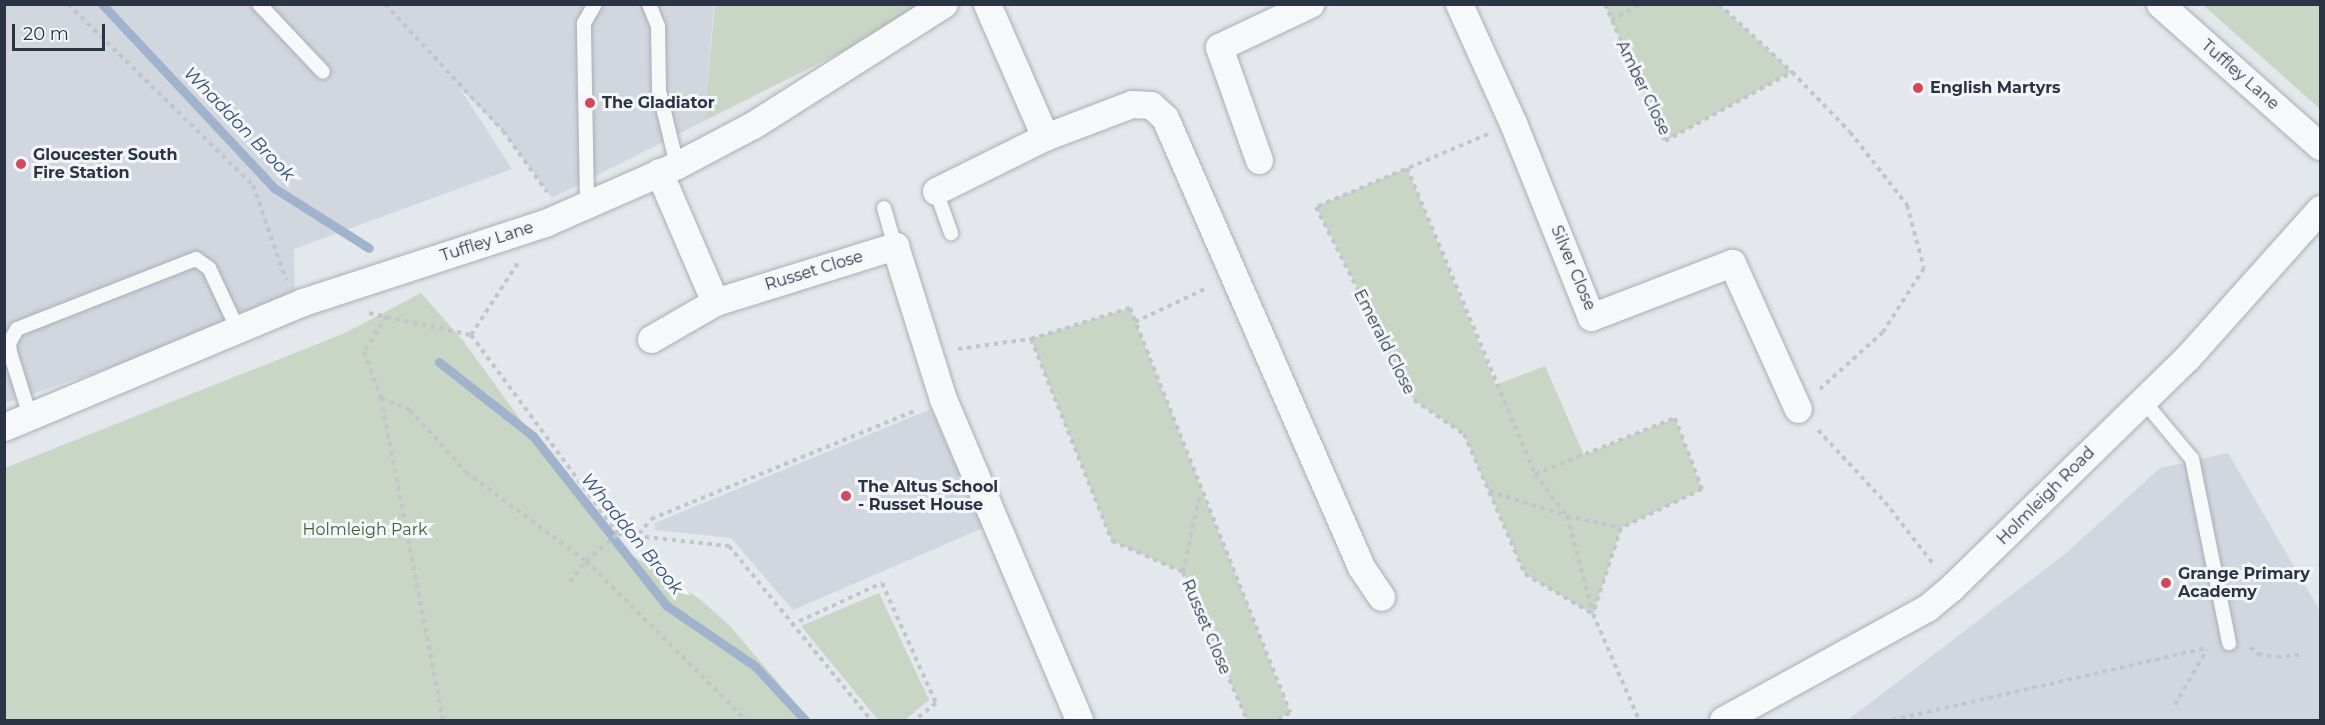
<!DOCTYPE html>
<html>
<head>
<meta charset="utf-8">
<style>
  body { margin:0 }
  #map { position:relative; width:2325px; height:725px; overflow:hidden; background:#e4e7ec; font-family:Montserrat,sans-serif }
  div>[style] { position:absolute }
  .built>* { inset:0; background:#d2d6de }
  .green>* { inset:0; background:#c9d6c5 }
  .stream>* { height:9px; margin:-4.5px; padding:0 4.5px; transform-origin:4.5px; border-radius:4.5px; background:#9fb4cc }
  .path>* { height:4px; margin-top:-2px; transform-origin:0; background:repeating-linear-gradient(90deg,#c2c5cb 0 4.5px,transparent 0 9px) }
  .roads { filter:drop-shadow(0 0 2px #a9aeb7) drop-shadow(0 0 2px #a9aeb7) }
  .lane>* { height:14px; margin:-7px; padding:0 7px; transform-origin:7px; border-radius:7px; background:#f7f8fa }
  .street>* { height:27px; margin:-13.5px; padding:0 13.5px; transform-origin:13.5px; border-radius:13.5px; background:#f7f8fa }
  .dots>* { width:16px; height:16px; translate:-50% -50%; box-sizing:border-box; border:3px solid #f4f6f9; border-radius:50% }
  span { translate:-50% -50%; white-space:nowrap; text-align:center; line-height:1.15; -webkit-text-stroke:6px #f4f6f9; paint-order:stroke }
  .street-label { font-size:16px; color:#2b3445 }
  .poi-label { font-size:16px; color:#2b3445; font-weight:700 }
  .left { translate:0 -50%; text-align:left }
  .park-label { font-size:16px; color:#3f6138 }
  .water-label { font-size:18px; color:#34527a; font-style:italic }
  .frame { position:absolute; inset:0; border:6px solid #2b3445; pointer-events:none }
  .scale { position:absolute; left:12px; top:24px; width:93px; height:27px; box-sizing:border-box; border:3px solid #2b3445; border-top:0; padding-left:8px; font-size:18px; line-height:21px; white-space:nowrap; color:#2b3445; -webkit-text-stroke:4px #f4f6f9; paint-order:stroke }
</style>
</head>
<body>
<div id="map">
  <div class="built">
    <div style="clip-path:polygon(4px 5px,714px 5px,704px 121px,552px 198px,503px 131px,459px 87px,512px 169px,294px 249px,295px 306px,5px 403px)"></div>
    <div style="clip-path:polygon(931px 409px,983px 528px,793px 610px,731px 538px,655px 530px,655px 523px)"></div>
    <div style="clip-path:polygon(2228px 453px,2320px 611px,2320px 720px,1848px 720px,2065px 554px,2160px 468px)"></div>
  </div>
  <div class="green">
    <div style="clip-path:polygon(715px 5px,936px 5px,704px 121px)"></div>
    <div style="clip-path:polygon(1605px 5px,1719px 5px,1792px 72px,1665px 141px)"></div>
    <div style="clip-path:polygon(2203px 5px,2320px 5px,2320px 109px)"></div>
    <div style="clip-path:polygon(1407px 168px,1496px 385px,1545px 366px,1584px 455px,1675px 418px,1702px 489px,1621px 528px,1593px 614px,1525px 574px,1464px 434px,1414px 400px,1316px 207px)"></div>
    <div style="clip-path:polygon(421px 293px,464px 342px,608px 540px,701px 600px,730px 626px,810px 720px,5px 720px,5px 468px,345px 333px)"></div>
    <div style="clip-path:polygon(1130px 308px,1290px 713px,1275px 720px,1247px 720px,1183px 572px,1112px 541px,1031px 339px)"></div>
    <div style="clip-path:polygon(879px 593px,929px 700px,905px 720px,878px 720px,801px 626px)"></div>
  </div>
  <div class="stream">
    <div style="left:102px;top:4px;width:252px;rotate:46.9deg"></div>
    <div style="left:274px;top:188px;width:112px;rotate:32.3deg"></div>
    <div style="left:439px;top:362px;width:120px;rotate:38.2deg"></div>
    <div style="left:533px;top:436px;width:216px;rotate:51.8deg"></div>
    <div style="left:667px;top:606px;width:107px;rotate:34.3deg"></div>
    <div style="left:755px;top:666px;width:74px;rotate:47.2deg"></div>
  </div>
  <div class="path">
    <div style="left:68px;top:4px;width:259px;rotate:44.4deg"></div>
    <div style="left:253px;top:185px;width:101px;rotate:70.8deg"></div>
    <div style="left:385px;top:4px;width:173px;rotate:47.1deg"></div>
    <div style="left:503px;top:131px;width:75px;rotate:54.2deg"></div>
    <div style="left:1605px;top:4px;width:150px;rotate:66.3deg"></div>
    <div style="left:1665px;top:141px;width:145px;rotate:-28.5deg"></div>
    <div style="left:1792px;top:72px;width:83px;rotate:46deg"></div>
    <div style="left:1850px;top:132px;width:93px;rotate:52deg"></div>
    <div style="left:1907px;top:205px;width:65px;rotate:74.9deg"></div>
    <div style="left:1924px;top:268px;width:76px;rotate:122.6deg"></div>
    <div style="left:1883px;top:332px;width:85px;rotate:137.9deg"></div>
    <div style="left:1719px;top:4px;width:100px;rotate:43deg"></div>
    <div style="left:1611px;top:20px;width:35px;rotate:-27deg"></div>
    <div style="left:1488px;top:134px;width:187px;rotate:157deg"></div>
    <div style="left:1316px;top:207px;width:216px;rotate:63.1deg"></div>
    <div style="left:1414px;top:400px;width:60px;rotate:34.2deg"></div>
    <div style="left:1464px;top:434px;width:153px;rotate:66.5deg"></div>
    <div style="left:1525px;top:574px;width:79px;rotate:30.5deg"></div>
    <div style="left:1593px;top:614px;width:116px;rotate:66.5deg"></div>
    <div style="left:1407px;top:168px;width:332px;rotate:67.3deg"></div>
    <div style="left:1535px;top:474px;width:53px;rotate:52.7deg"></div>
    <div style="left:1567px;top:516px;width:100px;rotate:75deg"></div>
    <div style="left:369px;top:313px;width:104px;rotate:12.2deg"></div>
    <div style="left:387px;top:316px;width:43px;rotate:122.6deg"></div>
    <div style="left:364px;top:352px;width:49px;rotate:69.7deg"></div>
    <div style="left:381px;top:398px;width:31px;rotate:22deg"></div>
    <div style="left:410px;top:410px;width:84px;rotate:47.9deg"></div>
    <div style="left:466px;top:472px;width:149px;rotate:36.6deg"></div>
    <div style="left:586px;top:561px;width:226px;rotate:44.8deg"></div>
    <div style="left:1135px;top:322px;width:80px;rotate:-25.3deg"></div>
    <div style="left:471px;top:335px;width:247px;rotate:53.5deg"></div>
    <div style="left:618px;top:534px;width:112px;rotate:6.2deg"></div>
    <div style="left:729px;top:546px;width:225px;rotate:50.8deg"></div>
    <div style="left:471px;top:335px;width:86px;rotate:-56.9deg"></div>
    <div style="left:1031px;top:339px;width:218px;rotate:68.1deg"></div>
    <div style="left:1112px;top:541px;width:77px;rotate:23.6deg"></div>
    <div style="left:1183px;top:572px;width:161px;rotate:66.6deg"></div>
    <div style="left:958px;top:349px;width:74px;rotate:-7.8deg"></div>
    <div style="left:1031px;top:339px;width:104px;rotate:-17.4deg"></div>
    <div style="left:1130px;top:308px;width:435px;rotate:68.4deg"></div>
    <div style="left:1290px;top:713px;width:17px;rotate:155deg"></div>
    <div style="left:381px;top:398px;width:328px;rotate:79.1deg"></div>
    <div style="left:1818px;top:430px;width:98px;rotate:47.1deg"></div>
    <div style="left:1885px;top:502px;width:80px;rotate:52.1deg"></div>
    <div style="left:1535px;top:474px;width:151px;rotate:-21.8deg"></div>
    <div style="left:1675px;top:418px;width:76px;rotate:69.2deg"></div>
    <div style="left:1702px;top:489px;width:90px;rotate:154.3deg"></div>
    <div style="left:1489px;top:491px;width:82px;rotate:17.8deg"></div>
    <div style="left:1567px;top:516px;width:55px;rotate:12.5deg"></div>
    <div style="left:1621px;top:528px;width:89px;rotate:108.2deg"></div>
    <div style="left:639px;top:534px;width:19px;rotate:-51deg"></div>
    <div style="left:651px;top:519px;width:287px;rotate:-22.3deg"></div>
    <div style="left:1183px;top:572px;width:80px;rotate:-77.7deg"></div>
    <div style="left:570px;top:582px;width:26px;rotate:-53deg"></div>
    <div style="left:586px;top:561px;width:42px;rotate:-40.2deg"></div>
    <div style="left:791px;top:625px;width:100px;rotate:-24.8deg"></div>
    <div style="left:882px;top:583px;width:132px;rotate:65.8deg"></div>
    <div style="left:936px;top:703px;width:27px;rotate:141deg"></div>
    <div style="left:2250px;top:647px;width:11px;rotate:41deg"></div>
    <div style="left:2258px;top:654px;width:19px;rotate:9deg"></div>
    <div style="left:2277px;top:657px;width:27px;rotate:-6deg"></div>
    <div style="left:2175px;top:705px;width:64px;rotate:-60.3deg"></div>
    <div style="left:1892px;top:720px;width:323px;rotate:-12.9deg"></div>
  </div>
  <div class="roads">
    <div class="lane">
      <div style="left:259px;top:4px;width:93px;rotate:46.7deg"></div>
      <div style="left:649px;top:4px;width:24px;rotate:68deg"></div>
      <div style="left:658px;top:26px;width:65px;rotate:89.1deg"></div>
      <div style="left:659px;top:91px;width:76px;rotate:76.3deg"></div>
      <div style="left:936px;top:191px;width:45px;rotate:70.3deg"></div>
      <div style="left:587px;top:203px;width:180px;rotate:-91deg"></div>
      <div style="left:584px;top:23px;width:22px;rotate:-60deg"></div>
      <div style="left:884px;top:208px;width:40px;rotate:74deg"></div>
      <div style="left:2142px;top:399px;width:78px;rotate:50.2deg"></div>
      <div style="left:2192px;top:459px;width:188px;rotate:78.6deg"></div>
      <div style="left:30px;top:416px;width:67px;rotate:-107.4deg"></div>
      <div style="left:10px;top:352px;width:9px;rotate:-96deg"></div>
      <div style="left:9px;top:343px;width:16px;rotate:-60deg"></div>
      <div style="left:17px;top:329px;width:192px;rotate:-21.4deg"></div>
      <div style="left:196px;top:259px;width:16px;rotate:35deg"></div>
      <div style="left:209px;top:268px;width:68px;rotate:64.9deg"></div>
    </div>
    <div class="street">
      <div style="left:987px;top:4px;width:145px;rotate:66.4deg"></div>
      <div style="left:1459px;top:4px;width:131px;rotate:65.6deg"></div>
      <div style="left:1513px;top:123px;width:209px;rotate:68.1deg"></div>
      <div style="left:1591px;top:317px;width:151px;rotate:-21deg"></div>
      <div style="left:1732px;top:263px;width:160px;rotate:65.7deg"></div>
      <div style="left:2160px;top:4px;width:214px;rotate:41.6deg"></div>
      <div style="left:1259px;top:160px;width:120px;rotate:-109.5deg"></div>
      <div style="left:1219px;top:47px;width:101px;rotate:-25.3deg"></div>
      <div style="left:659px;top:172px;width:142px;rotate:66.7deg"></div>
      <div style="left:715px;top:302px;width:189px;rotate:-17.3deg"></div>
      <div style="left:895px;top:246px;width:160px;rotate:72.6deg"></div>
      <div style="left:943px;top:399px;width:349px;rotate:67deg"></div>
      <div style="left:936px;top:191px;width:122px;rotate:-26.4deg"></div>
      <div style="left:1045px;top:137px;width:93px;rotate:-20.8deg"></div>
      <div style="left:1132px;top:104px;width:19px;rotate:3deg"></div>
      <div style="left:1151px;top:105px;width:19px;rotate:43deg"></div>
      <div style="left:1165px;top:118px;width:490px;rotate:66.4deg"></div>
      <div style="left:1361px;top:567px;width:36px;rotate:56deg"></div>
      <div style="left:651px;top:339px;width:74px;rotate:-30deg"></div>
      <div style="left:4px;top:427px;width:324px;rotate:-22.7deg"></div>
      <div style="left:303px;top:302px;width:255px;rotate:-18.1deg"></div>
      <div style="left:545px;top:223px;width:144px;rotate:-23.7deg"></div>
      <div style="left:677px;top:165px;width:86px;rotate:-27.8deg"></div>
      <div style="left:753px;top:125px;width:226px;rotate:-32.4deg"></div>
      <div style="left:1723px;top:720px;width:233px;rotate:-28.8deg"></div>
      <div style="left:1927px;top:608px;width:31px;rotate:-40deg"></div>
      <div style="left:1951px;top:588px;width:330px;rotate:-44.3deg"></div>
      <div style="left:2187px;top:358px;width:200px;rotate:-48.2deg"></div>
    </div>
  </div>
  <div class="dots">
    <div style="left:1918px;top:88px;background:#d1495b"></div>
    <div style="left:590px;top:103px;background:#d1495b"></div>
    <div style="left:21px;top:164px;background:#d1495b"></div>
    <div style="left:846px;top:496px;background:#d1495b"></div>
    <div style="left:2166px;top:583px;background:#d1495b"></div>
  </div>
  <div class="street-label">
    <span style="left:2240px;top:75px;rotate:41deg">Tuffley Lane</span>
    <span style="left:1643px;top:88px;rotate:64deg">Amber Close</span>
    <span style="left:487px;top:242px;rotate:-18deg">Tuffley Lane</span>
    <span style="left:1573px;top:268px;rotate:67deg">Silver Close</span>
    <span style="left:814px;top:271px;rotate:-17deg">Russet Close</span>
    <span style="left:1384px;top:342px;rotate:63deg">Emerald Close</span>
    <span style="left:2046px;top:496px;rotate:-45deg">Holmleigh Road</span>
    <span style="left:1206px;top:627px;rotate:67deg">Russet Close</span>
  </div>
  <div class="poi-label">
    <span class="left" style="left:1930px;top:88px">English Martyrs</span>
    <span class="left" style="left:602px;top:103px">The Gladiator</span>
    <span class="left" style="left:33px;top:164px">Gloucester South<br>Fire Station</span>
    <span class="left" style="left:858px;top:496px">The Altus School<br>- Russet House</span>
    <span class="left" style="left:2178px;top:583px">Grange Primary<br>Academy</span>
  </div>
  <div class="park-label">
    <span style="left:365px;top:530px">Holmleigh Park</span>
  </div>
  <div class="water-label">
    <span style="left:239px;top:124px;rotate:46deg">Whaddon Brook</span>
    <span style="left:632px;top:534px;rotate:51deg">Whaddon Brook</span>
  </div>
  <div class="frame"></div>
  <div class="scale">20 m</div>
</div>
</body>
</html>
